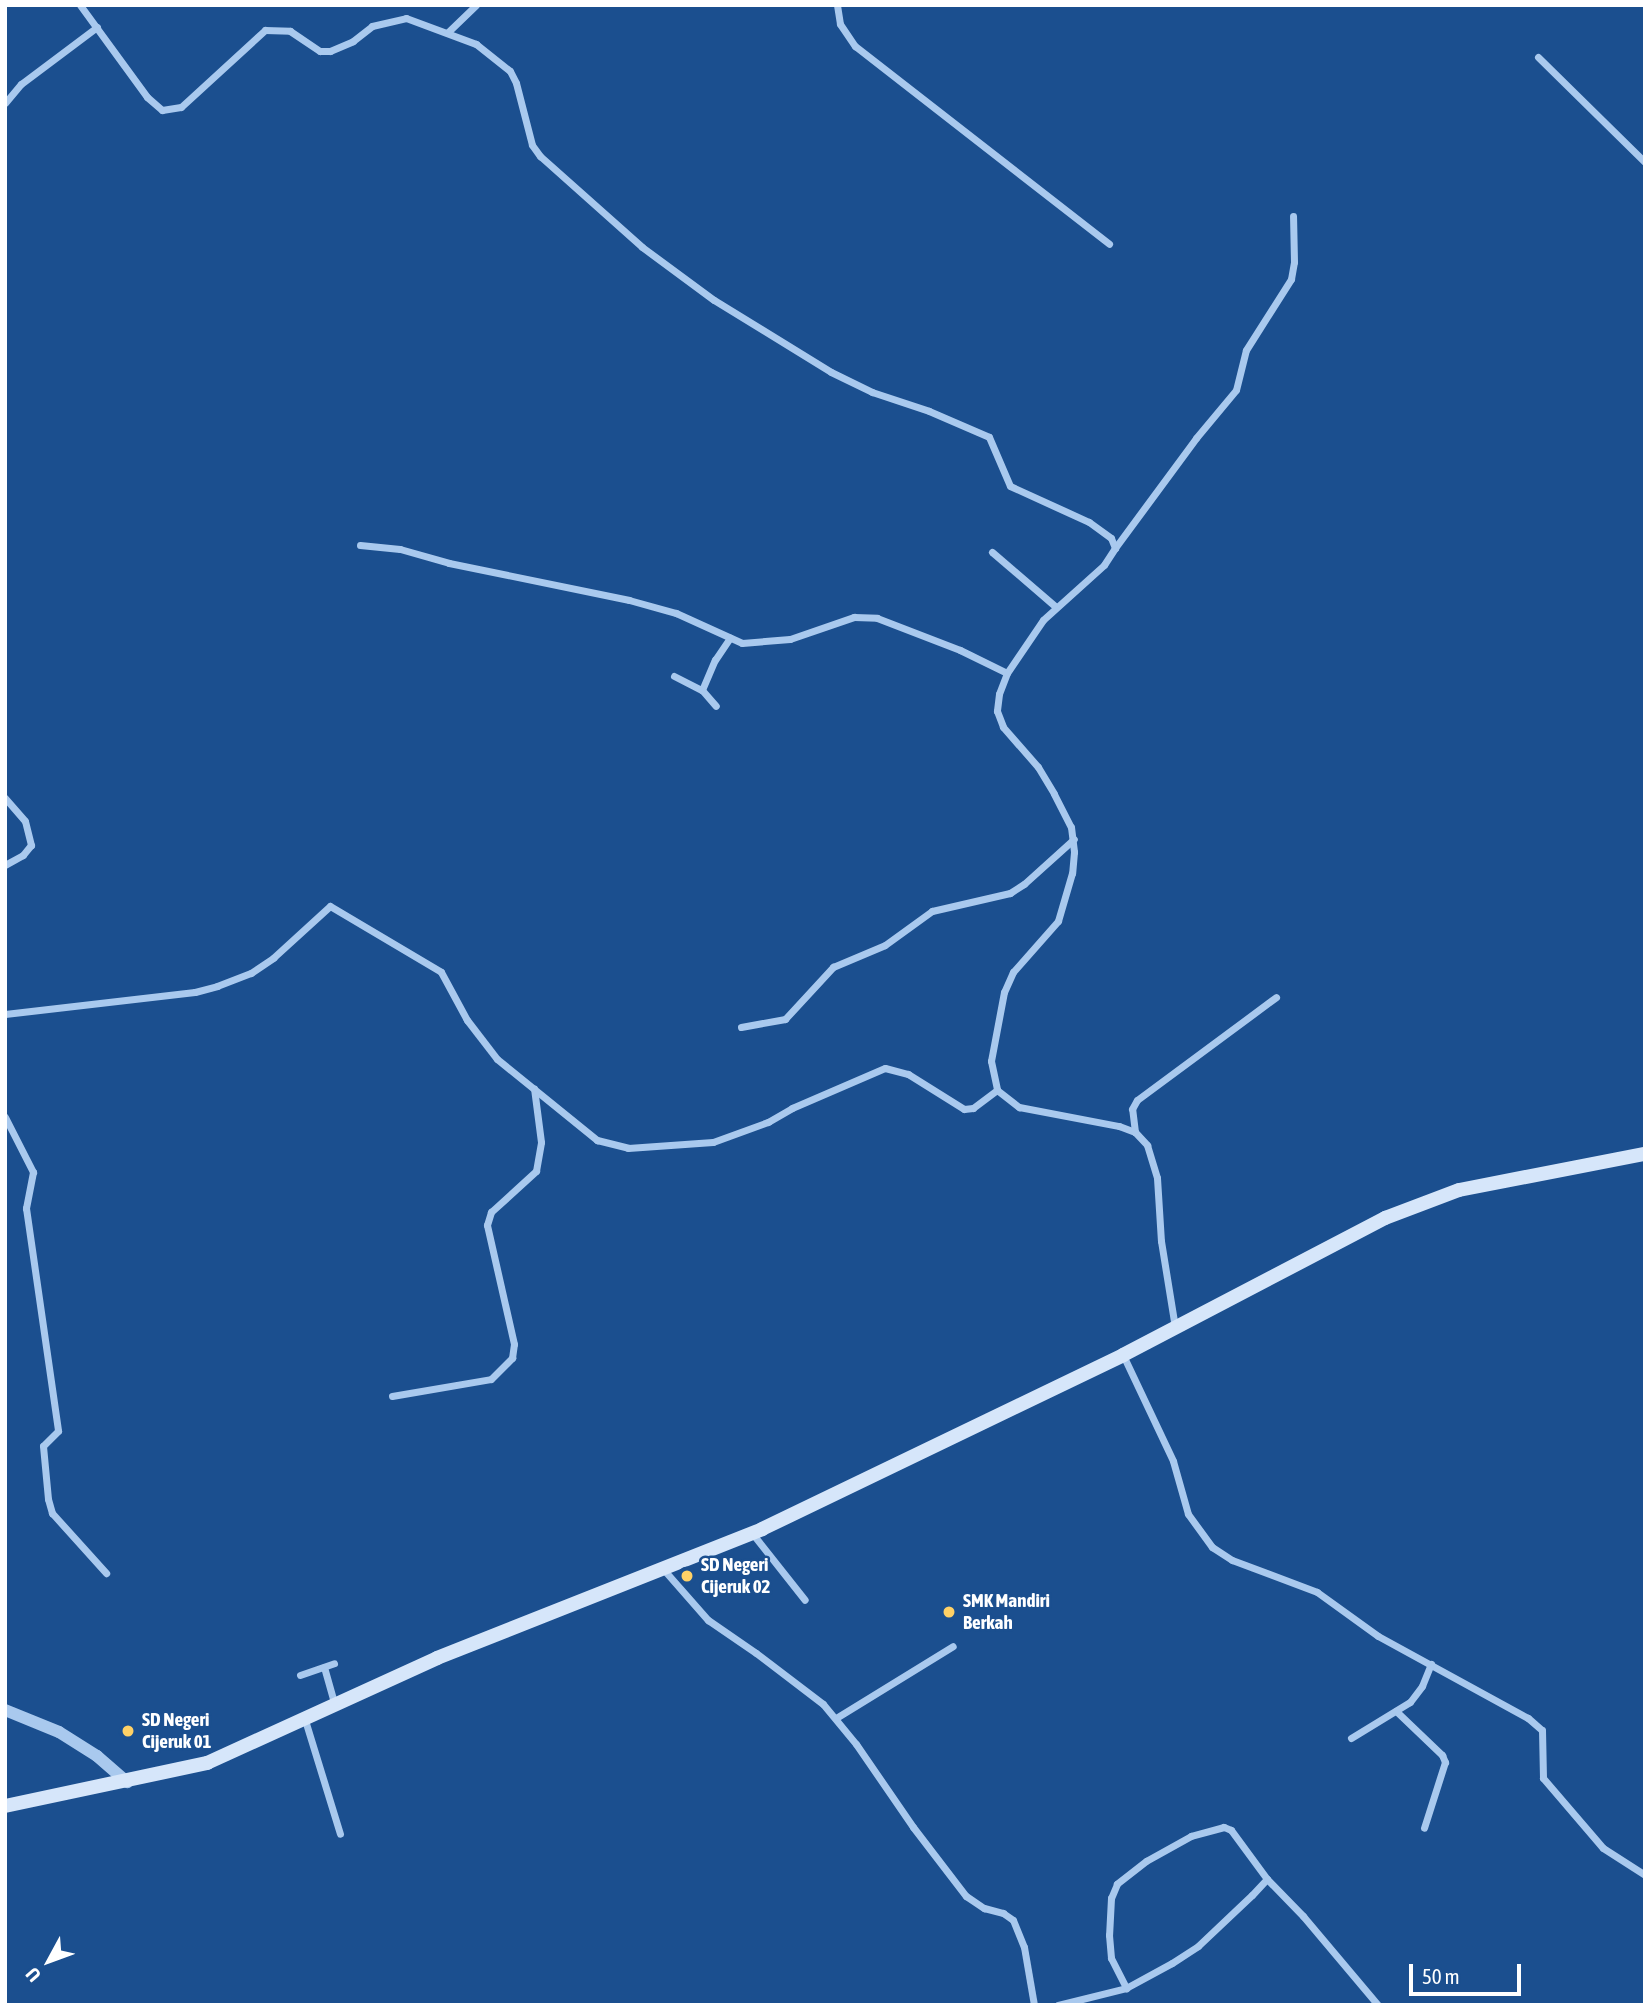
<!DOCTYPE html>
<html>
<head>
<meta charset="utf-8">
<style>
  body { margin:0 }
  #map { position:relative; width:1650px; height:2010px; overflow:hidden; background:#1b4f8f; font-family:"Asap Condensed",sans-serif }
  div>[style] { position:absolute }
  .minor>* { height:7px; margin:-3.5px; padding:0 3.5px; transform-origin:3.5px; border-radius:3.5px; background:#a9c9ee }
  .tertiary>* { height:12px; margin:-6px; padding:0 6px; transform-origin:6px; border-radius:6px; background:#a9c9ee }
  .secondary>* { height:14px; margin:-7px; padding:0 7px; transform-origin:7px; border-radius:7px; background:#d6e6fa }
  .dots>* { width:19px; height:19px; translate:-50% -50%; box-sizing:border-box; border:4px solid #1b4f8f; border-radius:50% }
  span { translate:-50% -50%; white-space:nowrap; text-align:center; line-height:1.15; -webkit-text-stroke:5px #1b4f8f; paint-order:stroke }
  .poi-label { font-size:19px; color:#fff; font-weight:700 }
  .left { translate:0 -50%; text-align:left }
  .frame { position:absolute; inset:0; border:7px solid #fff; pointer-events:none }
  .north { position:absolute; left:14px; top:1926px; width:70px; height:70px; -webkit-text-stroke:5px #1b4f8f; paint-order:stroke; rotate:229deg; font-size:19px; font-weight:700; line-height:28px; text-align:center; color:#fff }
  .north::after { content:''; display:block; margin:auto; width:24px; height:32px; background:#fff; clip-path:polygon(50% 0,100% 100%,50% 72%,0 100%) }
  .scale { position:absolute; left:1409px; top:1964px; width:112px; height:32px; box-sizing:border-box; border:4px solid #fff; border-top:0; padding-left:9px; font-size:21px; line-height:24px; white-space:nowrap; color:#fff; -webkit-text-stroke:5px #1b4f8f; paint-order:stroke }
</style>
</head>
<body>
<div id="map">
  <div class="minor">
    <div style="left:80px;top:5px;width:114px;rotate:53.9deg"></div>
    <div style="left:147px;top:97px;width:20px;rotate:41deg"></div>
    <div style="left:162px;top:110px;width:19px;rotate:-9deg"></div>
    <div style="left:181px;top:107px;width:114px;rotate:-42.5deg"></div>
    <div style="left:265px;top:30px;width:25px;rotate:2deg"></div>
    <div style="left:290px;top:31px;width:36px;rotate:34deg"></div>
    <div style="left:320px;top:51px;width:10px"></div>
    <div style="left:330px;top:51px;width:25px;rotate:-23deg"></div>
    <div style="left:353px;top:41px;width:24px;rotate:-38deg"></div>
    <div style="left:372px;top:26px;width:35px;rotate:-13deg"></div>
    <div style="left:406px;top:18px;width:75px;rotate:20.4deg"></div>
    <div style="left:476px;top:44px;width:43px;rotate:38.5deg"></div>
    <div style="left:510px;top:71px;width:13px;rotate:63deg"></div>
    <div style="left:516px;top:83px;width:64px;rotate:75.5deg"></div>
    <div style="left:532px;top:145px;width:14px;rotate:54deg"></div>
    <div style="left:540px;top:156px;width:137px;rotate:41.7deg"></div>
    <div style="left:642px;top:247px;width:89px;rotate:36.4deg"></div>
    <div style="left:714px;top:300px;width:137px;rotate:31.6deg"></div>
    <div style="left:831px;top:372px;width:46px;rotate:26deg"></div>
    <div style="left:872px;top:392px;width:60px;rotate:18.4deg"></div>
    <div style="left:929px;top:411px;width:65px;rotate:23.4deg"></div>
    <div style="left:989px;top:437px;width:53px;rotate:66.8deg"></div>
    <div style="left:1010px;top:486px;width:87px;rotate:24.5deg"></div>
    <div style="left:1089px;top:522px;width:27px;rotate:36deg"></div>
    <div style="left:1111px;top:538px;width:11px;rotate:68deg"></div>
    <div style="left:1115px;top:548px;width:20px;rotate:123deg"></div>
    <div style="left:1104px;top:565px;width:82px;rotate:138deg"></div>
    <div style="left:1043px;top:620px;width:64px;rotate:124.2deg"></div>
    <div style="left:1007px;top:673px;width:22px;rotate:111deg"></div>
    <div style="left:999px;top:694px;width:17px;rotate:97deg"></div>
    <div style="left:997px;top:711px;width:17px;rotate:69deg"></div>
    <div style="left:1003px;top:727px;width:53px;rotate:48.8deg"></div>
    <div style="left:1038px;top:767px;width:31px;rotate:59deg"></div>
    <div style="left:1054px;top:794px;width:37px;rotate:63deg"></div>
    <div style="left:1071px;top:827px;width:25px;rotate:83deg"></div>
    <div style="left:1074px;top:852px;width:21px;rotate:95deg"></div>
    <div style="left:1072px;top:873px;width:50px;rotate:106.3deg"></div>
    <div style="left:1058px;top:921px;width:68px;rotate:131.4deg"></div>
    <div style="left:1013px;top:972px;width:22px;rotate:114deg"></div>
    <div style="left:1004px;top:992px;width:70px;rotate:100.7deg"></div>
    <div style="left:991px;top:1061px;width:30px;rotate:78deg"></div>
    <div style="left:997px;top:1090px;width:28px;rotate:38deg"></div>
    <div style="left:1019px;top:1107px;width:102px;rotate:10.8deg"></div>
    <div style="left:1119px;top:1126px;width:17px;rotate:21deg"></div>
    <div style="left:1135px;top:1132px;width:18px;rotate:47deg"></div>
    <div style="left:1147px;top:1145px;width:34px;rotate:73deg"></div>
    <div style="left:1157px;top:1178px;width:63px;rotate:86.4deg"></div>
    <div style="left:1161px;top:1241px;width:87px;rotate:80.8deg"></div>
    <div style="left:837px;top:5px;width:19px;rotate:81deg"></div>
    <div style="left:840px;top:24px;width:27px;rotate:56deg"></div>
    <div style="left:855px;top:46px;width:322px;rotate:37.9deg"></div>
    <div style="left:448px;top:32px;width:39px;rotate:-44deg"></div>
    <div style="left:1538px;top:57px;width:150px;rotate:44.5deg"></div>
    <div style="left:5px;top:103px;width:25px;rotate:-50deg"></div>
    <div style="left:21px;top:84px;width:95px;rotate:-36.9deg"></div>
    <div style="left:360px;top:545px;width:40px;rotate:5.7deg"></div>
    <div style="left:400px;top:549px;width:51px;rotate:15.9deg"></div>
    <div style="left:449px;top:563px;width:184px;rotate:11.6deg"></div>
    <div style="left:629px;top:600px;width:49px;rotate:15.5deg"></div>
    <div style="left:676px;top:613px;width:72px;rotate:24.4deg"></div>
    <div style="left:742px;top:643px;width:48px;rotate:-4.8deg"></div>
    <div style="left:790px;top:639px;width:68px;rotate:-19deg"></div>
    <div style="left:854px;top:617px;width:23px;rotate:2deg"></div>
    <div style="left:877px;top:618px;width:89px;rotate:21.1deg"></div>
    <div style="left:960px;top:650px;width:52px;rotate:26.1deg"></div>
    <div style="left:1115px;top:548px;width:137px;rotate:-53.6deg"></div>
    <div style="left:1196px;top:438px;width:62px;rotate:-50.2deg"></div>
    <div style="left:1236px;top:390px;width:41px;rotate:-76deg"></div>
    <div style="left:1246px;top:350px;width:84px;rotate:-57.6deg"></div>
    <div style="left:1291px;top:279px;width:17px;rotate:-80deg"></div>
    <div style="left:1294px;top:262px;width:46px;rotate:-91.2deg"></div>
    <div style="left:992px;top:552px;width:84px;rotate:40.7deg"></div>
    <div style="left:674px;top:676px;width:31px;rotate:27deg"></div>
    <div style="left:702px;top:690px;width:21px;rotate:49deg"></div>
    <div style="left:702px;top:690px;width:33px;rotate:-67deg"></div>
    <div style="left:715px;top:660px;width:27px;rotate:-56deg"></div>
    <div style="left:5px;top:798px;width:30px;rotate:49deg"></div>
    <div style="left:25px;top:821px;width:25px;rotate:76deg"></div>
    <div style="left:31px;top:845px;width:13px;rotate:129deg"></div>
    <div style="left:23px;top:855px;width:21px;rotate:151deg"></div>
    <div style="left:5px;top:1014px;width:191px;rotate:-6.6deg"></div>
    <div style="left:195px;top:992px;width:23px;rotate:-15deg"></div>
    <div style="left:217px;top:986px;width:36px;rotate:-21deg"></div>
    <div style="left:251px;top:973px;width:27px;rotate:-34deg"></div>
    <div style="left:273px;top:958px;width:77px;rotate:-42.4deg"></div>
    <div style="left:330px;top:906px;width:129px;rotate:30.7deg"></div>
    <div style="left:441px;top:972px;width:55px;rotate:61.6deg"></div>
    <div style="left:467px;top:1020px;width:49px;rotate:52.4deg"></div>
    <div style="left:497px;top:1059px;width:129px;rotate:39deg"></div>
    <div style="left:597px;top:1140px;width:32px;rotate:14deg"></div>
    <div style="left:628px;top:1148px;width:85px;rotate:-4deg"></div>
    <div style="left:713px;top:1142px;width:59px;rotate:-20deg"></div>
    <div style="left:768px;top:1122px;width:28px;rotate:-30deg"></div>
    <div style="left:792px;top:1108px;width:101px;rotate:-23.3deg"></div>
    <div style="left:885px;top:1068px;width:24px;rotate:15deg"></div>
    <div style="left:908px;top:1074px;width:66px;rotate:32deg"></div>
    <div style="left:964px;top:1109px;width:9px;rotate:-6deg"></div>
    <div style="left:973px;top:1108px;width:30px;rotate:-37deg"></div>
    <div style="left:741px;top:1027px;width:45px;rotate:-10.3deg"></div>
    <div style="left:785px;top:1019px;width:71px;rotate:-47.3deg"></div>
    <div style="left:833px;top:967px;width:56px;rotate:-22.9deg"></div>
    <div style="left:885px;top:945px;width:58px;rotate:-35.9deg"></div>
    <div style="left:932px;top:911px;width:80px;rotate:-13deg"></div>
    <div style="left:1010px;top:893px;width:17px;rotate:-33deg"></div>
    <div style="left:1024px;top:884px;width:67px;rotate:-42deg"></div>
    <div style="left:5px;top:1117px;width:62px;rotate:63deg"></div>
    <div style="left:33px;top:1172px;width:37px;rotate:101deg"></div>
    <div style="left:26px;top:1208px;width:225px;rotate:81.8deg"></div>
    <div style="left:58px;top:1431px;width:21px;rotate:135deg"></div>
    <div style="left:43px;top:1446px;width:53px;rotate:84.6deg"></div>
    <div style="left:48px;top:1499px;width:15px;rotate:74deg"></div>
    <div style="left:52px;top:1513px;width:81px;rotate:48deg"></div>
    <div style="left:1135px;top:1132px;width:23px;rotate:-97deg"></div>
    <div style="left:1132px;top:1109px;width:10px;rotate:-61deg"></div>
    <div style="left:1137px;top:1100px;width:173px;rotate:-36.5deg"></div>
    <div style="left:1123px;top:1355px;width:117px;rotate:64.7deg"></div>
    <div style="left:1173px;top:1461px;width:55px;rotate:74.2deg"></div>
    <div style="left:1188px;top:1514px;width:41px;rotate:54deg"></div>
    <div style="left:1212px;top:1547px;width:24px;rotate:33deg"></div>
    <div style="left:1232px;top:1560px;width:91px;rotate:20.6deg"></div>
    <div style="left:1317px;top:1592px;width:75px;rotate:35.8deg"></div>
    <div style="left:1378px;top:1636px;width:171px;rotate:28.7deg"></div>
    <div style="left:1528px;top:1718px;width:18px;rotate:41deg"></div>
    <div style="left:1542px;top:1730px;width:48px;rotate:88.8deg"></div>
    <div style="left:1543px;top:1778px;width:92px;rotate:49.4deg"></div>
    <div style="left:1603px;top:1848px;width:50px;rotate:32.7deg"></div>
    <div style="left:392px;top:1396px;width:100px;rotate:-9.7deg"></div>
    <div style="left:491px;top:1379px;width:30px;rotate:-45deg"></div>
    <div style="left:512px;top:1358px;width:14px;rotate:-82deg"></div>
    <div style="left:514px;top:1344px;width:122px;rotate:-102.8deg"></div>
    <div style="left:487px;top:1225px;width:14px;rotate:-73deg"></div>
    <div style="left:491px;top:1212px;width:61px;rotate:-42.3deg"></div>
    <div style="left:536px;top:1171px;width:29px;rotate:-80deg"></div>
    <div style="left:541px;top:1142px;width:54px;rotate:-97.4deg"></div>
    <div style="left:752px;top:1533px;width:85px;rotate:51.7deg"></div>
    <div style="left:664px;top:1570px;width:67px;rotate:48.7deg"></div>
    <div style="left:708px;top:1620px;width:58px;rotate:34.5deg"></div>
    <div style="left:756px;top:1653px;width:84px;rotate:37.3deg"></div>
    <div style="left:823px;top:1704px;width:52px;rotate:50.5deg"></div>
    <div style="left:856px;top:1744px;width:101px;rotate:55.5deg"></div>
    <div style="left:913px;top:1827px;width:87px;rotate:52.5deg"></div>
    <div style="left:966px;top:1896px;width:22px;rotate:34deg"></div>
    <div style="left:984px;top:1908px;width:20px;rotate:15deg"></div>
    <div style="left:1003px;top:1913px;width:12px;rotate:35deg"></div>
    <div style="left:1013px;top:1920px;width:29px;rotate:68deg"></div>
    <div style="left:1024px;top:1947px;width:59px;rotate:80.2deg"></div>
    <div style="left:324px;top:1667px;width:41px;rotate:74.2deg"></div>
    <div style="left:300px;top:1675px;width:36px;rotate:-19deg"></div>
    <div style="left:1396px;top:1711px;width:64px;rotate:43.7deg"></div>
    <div style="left:1442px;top:1755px;width:8px;rotate:67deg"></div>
    <div style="left:1445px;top:1762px;width:69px;rotate:107.7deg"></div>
    <div style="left:836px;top:1718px;width:137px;rotate:-31.6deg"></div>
    <div style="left:305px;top:1720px;width:119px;rotate:72.9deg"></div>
    <div style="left:1351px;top:1738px;width:69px;rotate:-31.4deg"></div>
    <div style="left:1410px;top:1702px;width:20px;rotate:-53deg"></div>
    <div style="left:1422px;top:1686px;width:24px;rotate:-68deg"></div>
    <div style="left:1267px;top:1879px;width:52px;rotate:45.8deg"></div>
    <div style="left:1303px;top:1916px;width:116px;rotate:49.9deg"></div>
    <div style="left:1058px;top:2005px;width:70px;rotate:-14deg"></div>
    <div style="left:1126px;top:1988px;width:52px;rotate:-28.5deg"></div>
    <div style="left:1172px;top:1963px;width:31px;rotate:-33deg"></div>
    <div style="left:1198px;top:1946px;width:74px;rotate:-43.4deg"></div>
    <div style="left:1252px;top:1895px;width:22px;rotate:-47deg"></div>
    <div style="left:1267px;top:1879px;width:61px;rotate:-126.3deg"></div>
    <div style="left:1231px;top:1830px;width:8px;rotate:-157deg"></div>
    <div style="left:1224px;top:1827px;width:34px;rotate:165deg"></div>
    <div style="left:1191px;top:1836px;width:51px;rotate:150.9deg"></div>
    <div style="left:1146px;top:1861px;width:37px;rotate:142deg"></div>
    <div style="left:1117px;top:1884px;width:15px;rotate:113deg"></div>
    <div style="left:1111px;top:1898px;width:37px;rotate:93deg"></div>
    <div style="left:1109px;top:1935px;width:23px;rotate:85deg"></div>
    <div style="left:1111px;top:1958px;width:34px;rotate:63deg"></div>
  </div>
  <div class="tertiary">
    <div style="left:5px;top:1710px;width:58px;rotate:22.2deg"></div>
    <div style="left:59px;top:1732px;width:45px;rotate:32.3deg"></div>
    <div style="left:97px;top:1756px;width:40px;rotate:41deg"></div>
  </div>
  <div class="secondary">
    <div style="left:5px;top:1806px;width:207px;rotate:-12deg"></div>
    <div style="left:207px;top:1763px;width:253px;rotate:-24.5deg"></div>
    <div style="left:437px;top:1658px;width:350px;rotate:-21.6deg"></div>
    <div style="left:762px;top:1529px;width:401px;rotate:-25.7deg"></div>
    <div style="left:1123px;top:1355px;width:296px;rotate:-27.6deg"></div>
    <div style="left:1385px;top:1218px;width:79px;rotate:-20.7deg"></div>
    <div style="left:1459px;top:1190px;width:189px;rotate:-11deg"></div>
  </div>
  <div class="dots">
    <div style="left:687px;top:1576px;background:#ffd166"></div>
    <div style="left:949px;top:1612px;background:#ffd166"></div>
    <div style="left:128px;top:1731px;background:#ffd166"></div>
  </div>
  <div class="poi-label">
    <span class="left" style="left:701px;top:1576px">SD Negeri<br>Cijeruk 02</span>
    <span class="left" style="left:963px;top:1612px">SMK Mandiri<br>Berkah</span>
    <span class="left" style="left:142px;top:1731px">SD Negeri<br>Cijeruk 01</span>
  </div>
  <div class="frame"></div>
  <div class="north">U</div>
  <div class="scale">50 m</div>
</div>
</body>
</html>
